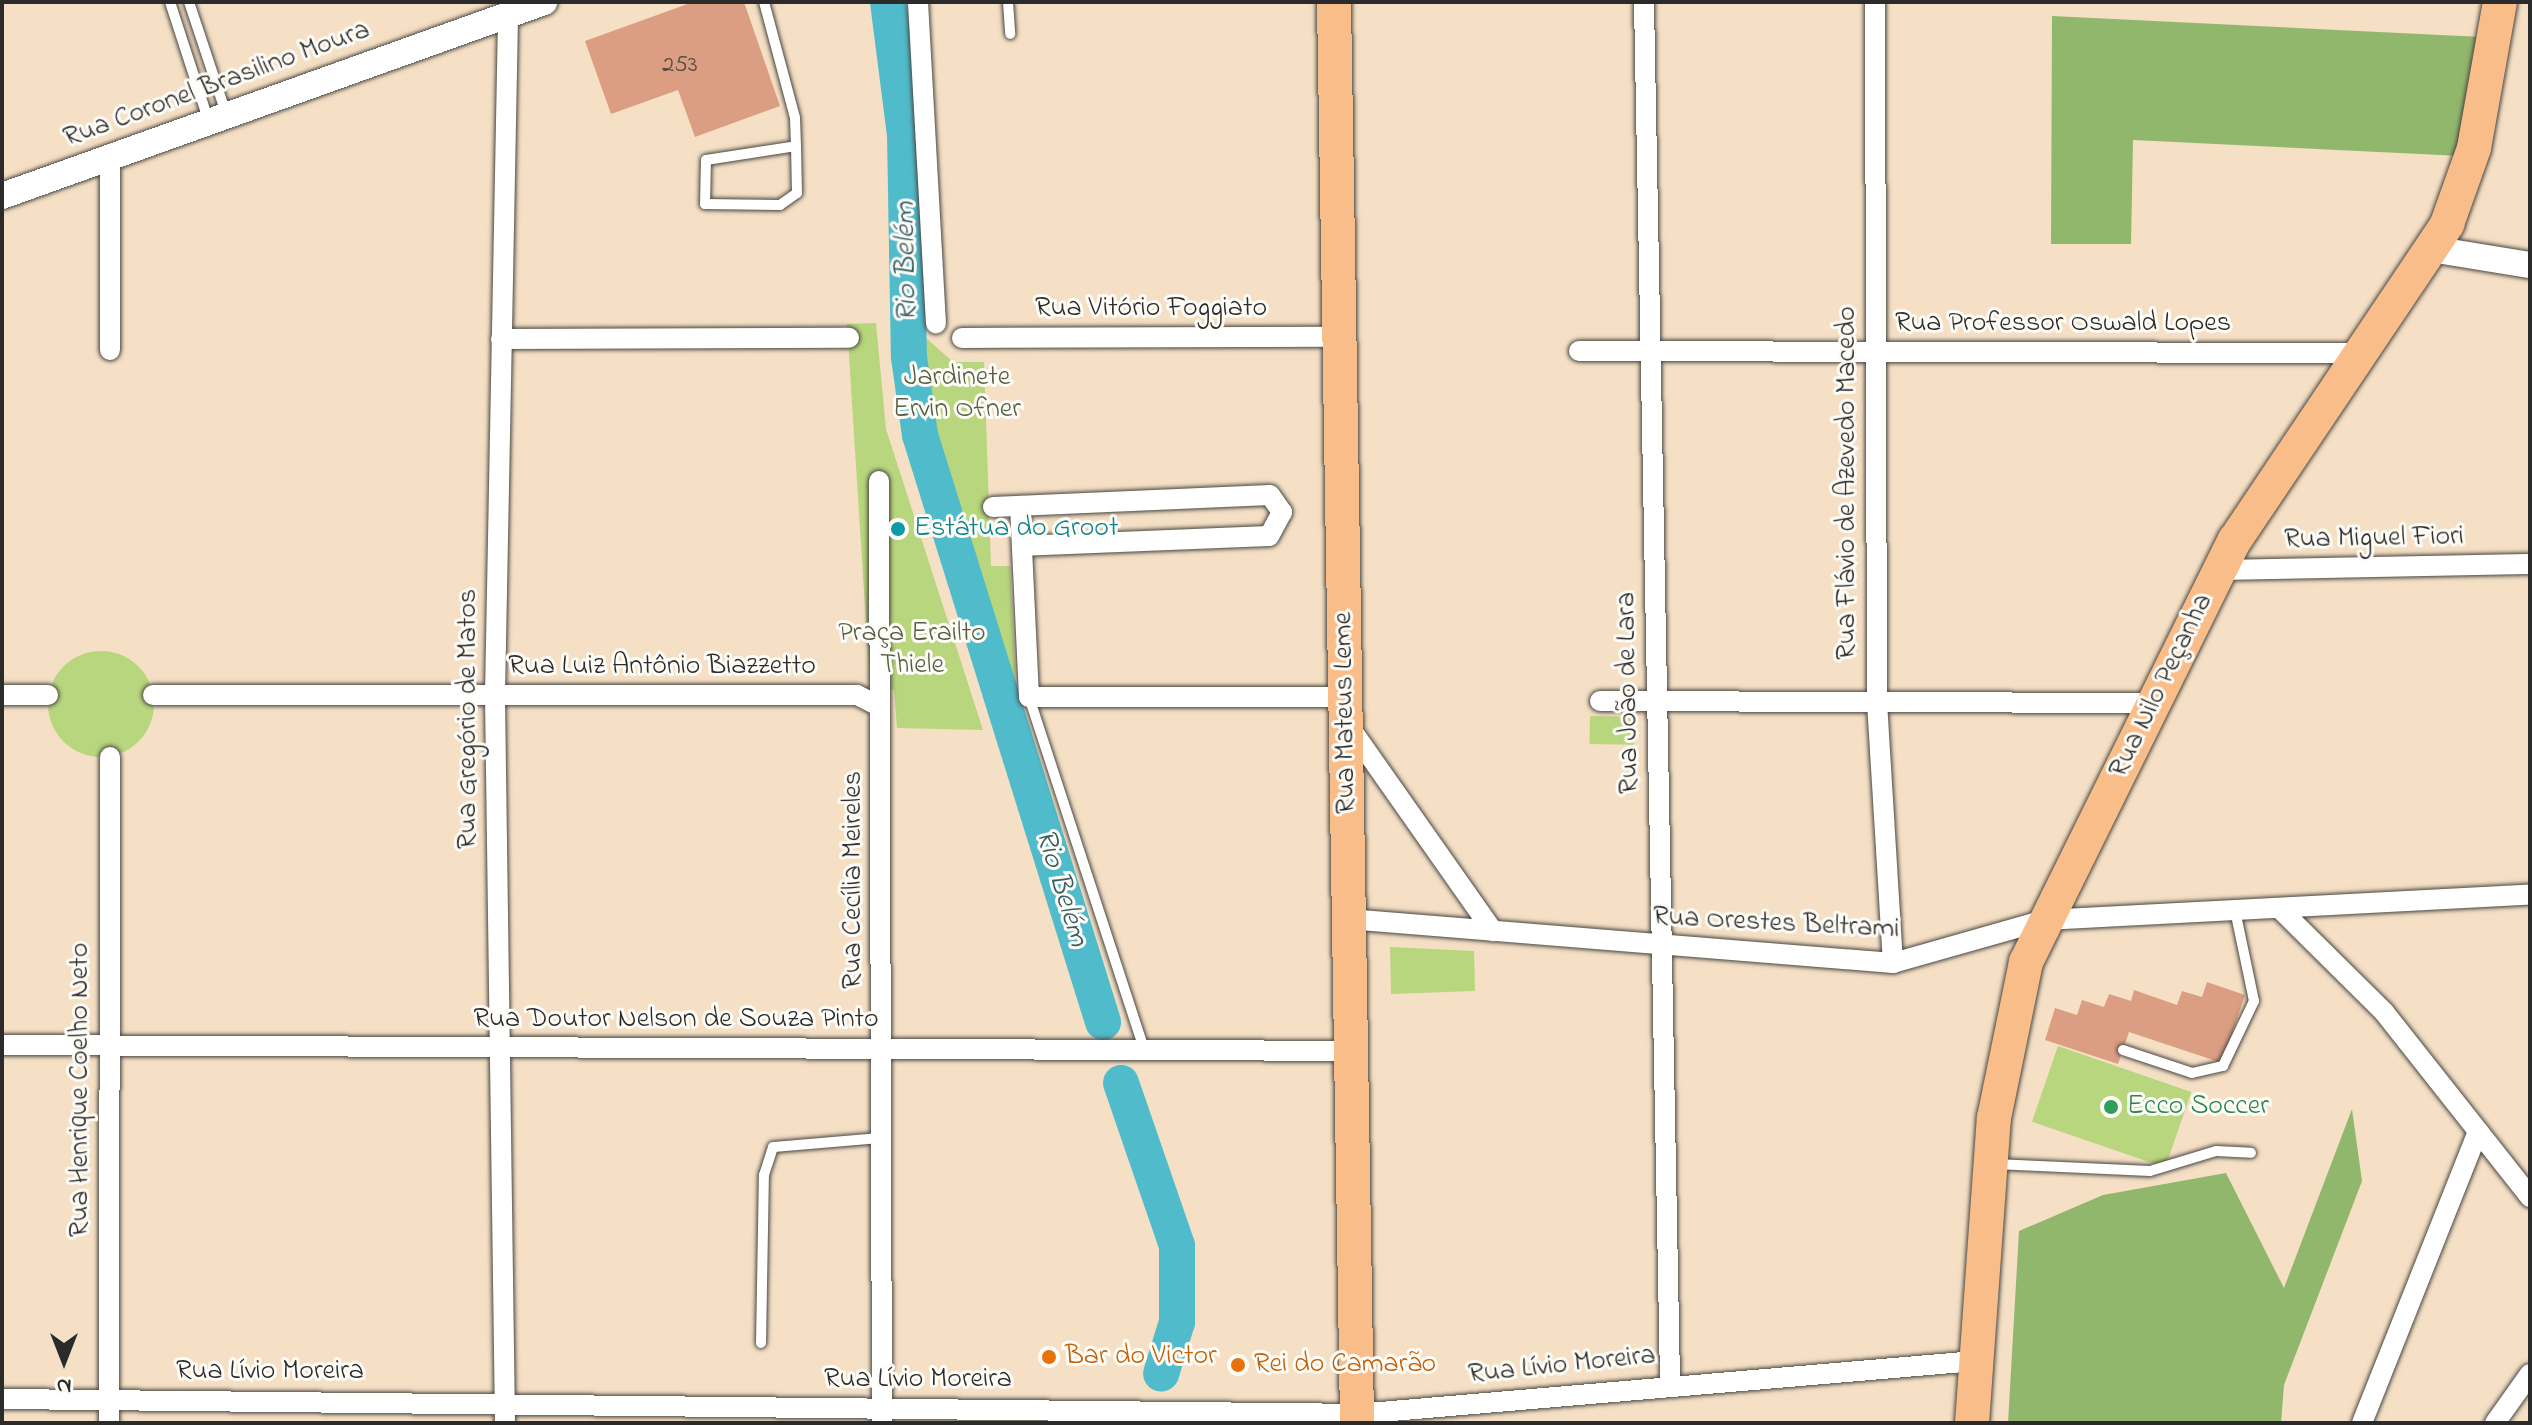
<!DOCTYPE html>
<html>
<head>
<meta charset="utf-8">
<style>
  body { margin:0 }
  #map { position:relative; width:2532px; height:1425px; overflow:hidden; background:#f5e0c5; font-family:"Indie Flower",sans-serif }
  div>[style] { position:absolute }
  .green>* { inset:0; background:#b7d67d; transform-origin:0 0 }
  .round { border-radius:50% }
  .forest>* { inset:0; background:#91b76c }
  .river>* { height:36px; margin:-18px; padding:0 18px; transform-origin:18px; border-radius:18px; background:#50bbcb }
  .building>* { inset:0; background:#db9e82 }
  .roads { filter:drop-shadow(0 0 2px #494642) drop-shadow(0 0 2px #494642) }
  .service>* { height:10px; margin:-5px; padding:0 5px; transform-origin:5px; border-radius:5px; background:#fff }
  .minor>* { height:20px; margin:-10px; padding:0 10px; transform-origin:10px; border-radius:10px; background:#fff }
  .tertiary>* { height:26px; margin:-13px; padding:0 13px; transform-origin:13px; border-radius:13px; background:#fff }
  .primary>* { height:34px; margin:-17px; padding:0 17px; transform-origin:17px; border-radius:17px; background:#f8bd89 }
  .dots>* { width:22px; height:22px; translate:-50% -50%; box-sizing:border-box; border:4px solid #fdfcf7; border-radius:50% }
  span { translate:-50% -50%; white-space:nowrap; text-align:center; line-height:1.15; -webkit-text-stroke:6px #fdfcf7; paint-order:stroke }
  .number-label { font-size:24px; color:#574841 }
  .number-label span { -webkit-text-stroke-width:0 }
  .street-label { font-size:28px; color:#2b2b2b }
  .park-label { font-size:28px; color:#555e44 }
  .culture-label { font-size:28px; color:#0d838f }
  .left { translate:0 -50%; text-align:left }
  .leisure-label { font-size:28px; color:#27864d }
  .food-label { font-size:28px; color:#c56008 }
  .water-label { font-size:30px; color:#385d63; font-style:italic }
  .frame { position:absolute; inset:0; border:4px solid #2b2b2b; pointer-events:none }
  .north { position:absolute; left:24px; top:1321px; width:80px; height:80px; -webkit-text-stroke:6px #fdfcf7; paint-order:stroke; rotate:180deg; font-size:22px; font-weight:700; line-height:32px; text-align:center; color:#2b2b2b }
  .north::after { content:''; display:block; margin:auto; width:28px; height:36px; background:#2b2b2b; clip-path:polygon(50% 0,100% 100%,50% 72%,0 100%) }
</style>
</head>
<body>
<div id="map">
  <div class="green">
    <div style="clip-path:polygon(876px 323px,886px 429px,983px 730px,897px 728px,894px 690px,870px 686px,847px 324px)"></div>
    <div style="clip-path:polygon(916px 329px,953px 362px,984px 362px,991px 566px,1010px 566px,1017px 708px,943px 466px)"></div>
    <div class="round" style="left:48px;top:651px;width:106px;height:106px"></div>
    <div style="left:1590px;top:716px;width:44px;height:28px;rotate:1deg"></div>
    <div style="clip-path:polygon(1390px 947px,1474px 951px,1475px 991px,1391px 994px)"></div>
    <div style="left:2058px;top:1046px;width:141px;height:80px;rotate:19deg"></div>
  </div>
  <div class="forest">
    <div style="clip-path:polygon(2052px 16px,2482px 37px,2461px 156px,2133px 140px,2131px 244px,2051px 244px)"></div>
    <div style="clip-path:polygon(2352px 1109px,2362px 1181px,2284px 1385px,2281px 1423px,2008px 1423px,2019px 1231px,2103px 1195px,2226px 1173px,2284px 1288px)"></div>
  </div>
  <div class="river">
    <div style="left:888px;top:2px;width:133px;rotate:82.7deg"></div>
    <div style="left:905px;top:134px;width:223px;rotate:89deg"></div>
    <div style="left:909px;top:357px;width:79px;rotate:82deg"></div>
    <div style="left:920px;top:435px;width:615px;rotate:72.68deg"></div>
    <div style="left:1121px;top:1083px;width:172px;rotate:71deg"></div>
    <div style="left:1177px;top:1246px;width:76px;rotate:90deg"></div>
    <div style="left:1177px;top:1322px;width:54px;rotate:107.1deg"></div>
  </div>
  <div class="building">
    <div style="clip-path:polygon(693px 2px,744px 2px,780px 106px,695px 137px,678px 90px,611px 114px,585px 41px)"></div>
    <div style="clip-path:polygon(2207px 982px,2245px 995px,2222px 1063px,2129px 1032px,2118px 1064px,2045px 1040px,2055px 1008px,2077px 1015px,2082px 1000px,2104px 1007px,2109px 994px,2131px 1001px,2134px 990px,2177px 1005px,2182px 991px,2202px 997px)"></div>
  </div>
  <div class="roads">
    <div class="service">
      <div style="left:170px;top:2px;width:126px;rotate:72deg"></div>
      <div style="left:189px;top:2px;width:117px;rotate:71.6deg"></div>
      <div style="left:764px;top:2px;width:120px;rotate:75deg"></div>
      <div style="left:795px;top:118px;width:28px;rotate:88deg"></div>
      <div style="left:796px;top:146px;width:47px;rotate:88.8deg"></div>
      <div style="left:797px;top:193px;width:21px;rotate:145deg"></div>
      <div style="left:780px;top:205px;width:75px;rotate:-179.2deg"></div>
      <div style="left:705px;top:204px;width:44px;rotate:-88.7deg"></div>
      <div style="left:706px;top:160px;width:91px;rotate:-8.8deg"></div>
      <div style="left:1008px;top:2px;width:32px;rotate:86deg"></div>
      <div style="left:1029px;top:697px;width:373px;rotate:71.9deg"></div>
      <div style="left:2123px;top:1050px;width:73px;rotate:18.4deg"></div>
      <div style="left:2192px;top:1073px;width:32px;rotate:-13deg"></div>
      <div style="left:2223px;top:1066px;width:72px;rotate:-64.5deg"></div>
      <div style="left:2254px;top:1001px;width:93px;rotate:-101.8deg"></div>
      <div style="left:1995px;top:1164px;width:155px;rotate:2.6deg"></div>
      <div style="left:2150px;top:1171px;width:69px;rotate:-16.9deg"></div>
      <div style="left:2216px;top:1151px;width:35px;rotate:3deg"></div>
      <div style="left:761px;top:1343px;width:168px;rotate:-89deg"></div>
      <div style="left:764px;top:1175px;width:29px;rotate:-72deg"></div>
      <div style="left:773px;top:1147px;width:108px;rotate:-4.8deg"></div>
    </div>
    <div class="minor">
      <div style="left:918px;top:2px;width:322px;rotate:86.8deg"></div>
      <div style="left:1644px;top:2px;width:1381px;rotate:88.92deg"></div>
      <div style="left:1875px;top:2px;width:700px;rotate:89.84deg"></div>
      <div style="left:1877px;top:702px;width:261px;rotate:86.5deg"></div>
      <div style="left:962px;top:338px;width:377px;rotate:-0.2deg"></div>
      <div style="left:501px;top:339px;width:348px;rotate:-0.2deg"></div>
      <div style="left:110px;top:350px;width:193px;rotate:-90deg"></div>
      <div style="left:1579px;top:351px;width:775px;rotate:0.15deg"></div>
      <div style="left:879px;top:481px;width:942px;rotate:89.82deg"></div>
      <div style="left:1020px;top:506px;width:191px;rotate:87.3deg"></div>
      <div style="left:1029px;top:697px;width:317px"></div>
      <div style="left:993px;top:507px;width:277px;rotate:-2.5deg"></div>
      <div style="left:1270px;top:495px;width:21px;rotate:55deg"></div>
      <div style="left:1282px;top:512px;width:27px;rotate:118deg"></div>
      <div style="left:1269px;top:536px;width:244px;rotate:177.7deg"></div>
      <div style="left:2219px;top:570px;width:311px;rotate:-1.1deg"></div>
      <div style="left:2px;top:695px;width:46px"></div>
      <div style="left:153px;top:695px;width:704px"></div>
      <div style="left:857px;top:695px;width:25px;rotate:27deg"></div>
      <div style="left:1600px;top:701px;width:554px;rotate:0.21deg"></div>
      <div style="left:1348px;top:725px;width:252px;rotate:54.9deg"></div>
      <div style="left:2279px;top:908px;width:148px;rotate:44.7deg"></div>
      <div style="left:2384px;top:1012px;width:236px;rotate:51.7deg"></div>
      <div style="left:1348px;top:919px;width:547px;rotate:4.62deg"></div>
      <div style="left:1893px;top:963px;width:158px;rotate:-15.8deg"></div>
      <div style="left:2045px;top:920px;width:486px;rotate:-3deg"></div>
      <div style="left:2px;top:1045px;width:1349px;rotate:0.25deg"></div>
      <div style="left:2px;top:1399px;width:1355px;rotate:0.63deg"></div>
      <div style="left:1357px;top:1414px;width:620px;rotate:-4.9deg"></div>
      <div style="left:109px;top:1423px;width:666px;rotate:-89.91deg"></div>
      <div style="left:505px;top:1423px;width:728px;rotate:-90.79deg"></div>
      <div style="left:495px;top:695px;width:680px;rotate:-88.9deg"></div>
      <div style="left:2362px;top:1423px;width:314px;rotate:-68.3deg"></div>
      <div style="left:2495px;top:1423px;width:60px;rotate:-54.5deg"></div>
    </div>
    <div class="tertiary">
      <div style="left:2px;top:196px;width:576px;rotate:-19.69deg"></div>
      <div style="left:2431px;top:249px;width:100px;rotate:9.2deg"></div>
    </div>
    <div class="primary">
      <div style="left:1334px;top:2px;width:1421px;rotate:89.07deg"></div>
      <div style="left:1972px;top:1423px;width:306px;rotate:-85.9deg"></div>
      <div style="left:1994px;top:1118px;width:159px;rotate:-78.4deg"></div>
      <div style="left:2026px;top:962px;width:471px;rotate:-63.7deg"></div>
      <div style="left:2235px;top:540px;width:381px;rotate:-56.1deg"></div>
      <div style="left:2447px;top:224px;width:81px;rotate:-70.4deg"></div>
      <div style="left:2474px;top:148px;width:148px;rotate:-79.9deg"></div>
    </div>
  </div>
  <div class="dots">
    <div style="left:898px;top:529px;background:#0f9aa8"></div>
    <div style="left:2111px;top:1107px;background:#2e9e5b"></div>
    <div style="left:1049px;top:1357px;background:#e8710a"></div>
    <div style="left:1238px;top:1365px;background:#e8710a"></div>
  </div>
  <div class="number-label">
    <span style="left:680px;top:66px">253</span>
  </div>
  <div class="street-label">
    <span style="left:217px;top:85px;rotate:-20deg">Rua Coronel Brasilino Moura</span>
    <span style="left:1151px;top:309px">Rua Vitório Foggiato</span>
    <span style="left:2063px;top:324px">Rua Professor Oswald Lopes</span>
    <span style="left:1848px;top:483px;rotate:-90deg">Rua Flávio de Azevedo Macedo</span>
    <span style="left:2374px;top:539px;rotate:-1deg">Rua Miguel Fiori</span>
    <span style="left:662px;top:667px">Rua Luiz Antônio Biazzetto</span>
    <span style="left:2162px;top:686px;rotate:-64deg">Rua Nilo Peçanha</span>
    <span style="left:1629px;top:693px;rotate:-91deg">Rua João de Lara</span>
    <span style="left:1346px;top:713px;rotate:-91deg">Rua Mateus Leme</span>
    <span style="left:469px;top:719px;rotate:-90deg">Rua Gregório de Matos</span>
    <span style="left:854px;top:880px;rotate:-90deg">Rua Cecília Meireles</span>
    <span style="left:1776px;top:924px;rotate:3deg">Rua Orestes Beltrami</span>
    <span style="left:676px;top:1020px">Rua Doutor Nelson de Souza Pinto</span>
    <span style="left:81px;top:1090px;rotate:-90deg">Rua Henrique Coelho Neto</span>
    <span style="left:1562px;top:1366px;rotate:-6deg">Rua Lívio Moreira</span>
    <span style="left:270px;top:1372px">Rua Lívio Moreira</span>
    <span style="left:918px;top:1380px">Rua Lívio Moreira</span>
  </div>
  <div class="park-label">
    <span style="left:957px;top:394px">Jardinete<br>Ervin Ofner</span>
    <span style="left:912px;top:650px">Praça Erailto<br>Thiele</span>
  </div>
  <div class="culture-label">
    <span class="left" style="left:914px;top:529px">Estátua do Groot</span>
  </div>
  <div class="leisure-label">
    <span class="left" style="left:2127px;top:1107px">Ecco Soccer</span>
  </div>
  <div class="food-label">
    <span class="left" style="left:1065px;top:1357px">Bar do Victor</span>
    <span class="left" style="left:1254px;top:1365px">Rei do Camarão</span>
  </div>
  <div class="water-label">
    <span style="left:907px;top:262px;rotate:-91deg">Rio Belém</span>
    <span style="left:1061px;top:888px;rotate:73deg">Rio Belém</span>
  </div>
  <div class="frame"></div>
  <div class="north">N</div>
</div>
</body>
</html>
